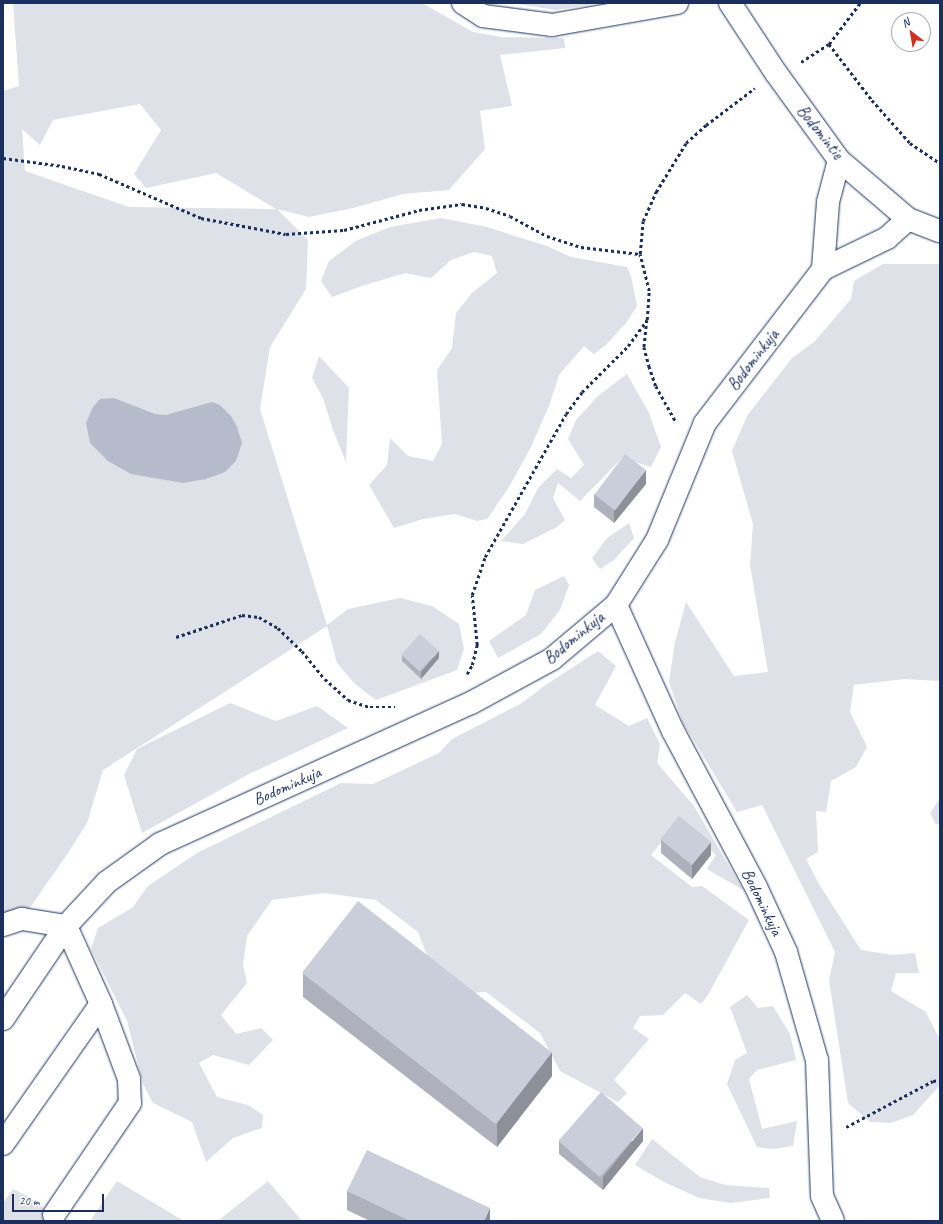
<!DOCTYPE html>
<html>
<head>
<meta charset="utf-8">
<style>
  body { margin:0 }
  #map { position:relative; width:943px; height:1224px; overflow:hidden; background:#fff; font-family:Caveat,sans-serif }
  div>[style] { position:absolute }
  .green>* { inset:0; background:#dee1e7 }
  .water>* { inset:0; background:#b5bbca }
  .path>* { height:2.5px; margin-top:-1.25px; transform-origin:0; background:repeating-linear-gradient(90deg,#1b2f5e 0 3px,transparent 0 6px) }
  .roads { filter:drop-shadow(0 0 1px #1b2f5e) drop-shadow(0 0 1px #1b2f5e) }
  .minor>* { height:22px; margin:-11px; padding:0 11px; transform-origin:11px; border-radius:11px; background:#fff }
  .wall>* { inset:0; background:#aeb1bb }
  .shaded-wall>* { inset:0; background:#8d9099 }
  .building>* { inset:0; background:#caceda; transform-origin:0 0 }
  span { translate:-50% -50%; white-space:nowrap; text-align:center; line-height:1.15; -webkit-text-stroke:3.5px #fff; paint-order:stroke }
  .street-label { font-size:17px; color:#1b2f5e }
  .frame { position:absolute; inset:0; border:4px solid #1b2f5e; pointer-events:none }
  .north { position:absolute; left:891px; top:12px; width:40px; height:40px; box-sizing:border-box; background:#fff; border:1px solid #a4acbf; border-radius:50%; rotate:329deg; font-size:11px; font-weight:700; line-height:16px; text-align:center; color:#1b2f5e }
  .north::after { content:''; display:block; margin:auto; width:14px; height:18px; background:#c8321e; clip-path:polygon(50% 0,100% 100%,50% 72%,0 100%) }
  .scale { position:absolute; left:12px; top:1194px; width:92px; height:18px; box-sizing:border-box; border:2px solid #1b2f5e; border-top:0; padding-left:5px; font-size:12px; line-height:14px; white-space:nowrap; color:#1b2f5e; -webkit-text-stroke:3px #fff; paint-order:stroke }
</style>
</head>
<body>
<div id="map">
  <div class="green">
    <div style="clip-path:polygon(evenodd,13px 3px,422px 3px,473px 32px,501px 37px,564px 38px,565px 48px,500px 55px,512px 106px,480px 111px,485px 149px,449px 190px,403px 194px,353px 208px,309px 217px,277px 209px,308px 240px,306px 289px,270px 347px,260px 409px,327px 625px,348px 609px,400px 598px,432px 606px,459px 624px,464px 649px,457px 670px,376px 700px,355px 684px,337px 663px,327px 626px,103px 770px,87px 823px,68px 853px,22px 919px,3px 920px,3px 91px,19px 86px,13px 3px,140px 104px,161px 130px,134px 174px,146px 188px,216px 173px,276px 209px,129px 207px,25px 171px,22px 129px,40px 145px,53px 120px,140px 104px)"></div>
    <div style="clip-path:polygon(511px 3px,600px 3px,556px 10px)"></div>
    <div style="clip-path:polygon(441px 218px,487px 227px,547px 246px,571px 257px,627px 267px,631px 276px,637px 306px,626px 323px,606px 345px,594px 354px,584px 346px,559px 375px,549px 406px,531px 447px,509px 487px,487px 519px,477px 521px,455px 514px,423px 519px,394px 528px,369px 485px,387px 465px,390px 438px,408px 456px,433px 461px,442px 444px,437px 370px,452px 348px,456px 313px,472px 293px,497px 273px,492px 256px,474px 252px,451px 260px,431px 278px,405px 273px,362px 286px,332px 297px,321px 281px,329px 261px,356px 241px,390px 227px)"></div>
    <div style="clip-path:polygon(883px 264px,940px 264px,940px 681px,904px 679px,854px 685px,850px 712px,867px 747px,856px 767px,831px 781px,826px 812px,816px 811px,818px 852px,806px 859px,819px 884px,861px 950px,893px 955px,915px 953px,919px 973px,896px 973px,891px 991px,926px 1012px,940px 1040px,940px 1085px,913px 1115px,891px 1123px,870px 1122px,848px 1103px,829px 980px,835px 952px,762px 805px,737px 812px,683px 723px,669px 682px,675px 642px,686px 602px,734px 676px,768px 672px,750px 565px,753px 524px,732px 451px,747px 416px,792px 358px,814px 342px,851px 299px,854px 281px)"></div>
    <div style="clip-path:polygon(319px 356px,349px 388px,346px 462px,333px 430px,323px 398px,312px 378px)"></div>
    <div style="clip-path:polygon(627px 374px,649px 413px,661px 447px,651px 467px,622px 458px,580px 501px,558px 483px,553px 498px,565px 520px,557px 527px,523px 544px,501px 541px,525px 514px,538px 488px,557px 469px,571px 478px,584px 465px,568px 439px,576px 420px,598px 396px)"></div>
    <div style="clip-path:polygon(629px 523px,634px 538px,614px 560px,600px 569px,592px 558px,607px 538px)"></div>
    <div style="clip-path:polygon(564px 576px,569px 585px,560px 610px,541px 634px,498px 658px,489px 641px,526px 615px,535px 590px)"></div>
    <div style="clip-path:polygon(598px 651px,616px 666px,595px 705px,629px 726px,647px 718px,660px 744px,657px 763px,694px 806px,743px 890px,707px 869px,716px 855px,677px 823px,651px 855px,692px 887px,702px 886px,749px 920px,708px 995px,701px 1004px,685px 993px,663px 1015px,640px 1016px,633px 1028px,649px 1039px,614px 1080px,627px 1093px,618px 1102px,560px 1071px,540px 1033px,486px 992px,470px 993px,432px 968px,418px 932px,376px 900px,324px 893px,272px 900px,247px 936px,243px 965px,247px 983px,221px 1015px,236px 1034px,261px 1028px,273px 1040px,249px 1065px,213px 1055px,199px 1063px,217px 1097px,248px 1105px,263px 1115px,262px 1128px,233px 1138px,206px 1162px,192px 1122px,153px 1103px,143px 1084px,127px 1021px,91px 949px,98px 928px,132px 908px,148px 886px,197px 853px,341px 783px,373px 784px,439px 753px,452px 739px,522px 703px,547px 684px)"></div>
    <div style="clip-path:polygon(230px 703px,276px 721px,317px 706px,348px 728px,247px 775px,142px 833px,124px 775px,137px 749px)"></div>
    <div style="clip-path:polygon(940px 798px,940px 823px,936px 825px,930px 813px)"></div>
    <div style="clip-path:polygon(747px 995px,758px 1008px,773px 1006px,790px 1034px,796px 1060px,757px 1070px,749px 1079px,762px 1129px,797px 1121px,793px 1146px,773px 1149px,757px 1147px,727px 1084px,735px 1060px,747px 1053px,730px 1007px)"></div>
    <div style="clip-path:polygon(652px 1139px,700px 1177px,725px 1185px,769px 1188px,770px 1198px,731px 1203px,699px 1198px,664px 1182px,635px 1165px)"></div>
    <div style="clip-path:polygon(117px 1181px,184px 1221px,90px 1221px)"></div>
    <div style="clip-path:polygon(268px 1181px,302px 1221px,216px 1221px,219px 1220px)"></div>
    <div style="clip-path:polygon(13px 1189px,27px 1196px,62px 1221px,3px 1221px,3px 1203px)"></div>
  </div>
  <div class="water">
    <div style="clip-path:polygon(114px 398px,155px 414px,166px 415px,212px 402px,220px 405px,231px 416px,237px 427px,242px 443px,236px 461px,225px 472px,206px 479px,183px 483px,131px 474px,108px 461px,90px 443px,86px 423px,93px 407px,100px 399px)"></div>
  </div>
  <div class="path">
    <div style="left:829px;top:44px;width:71px;rotate:52.5deg"></div>
    <div style="left:872px;top:100px;width:57px;rotate:48.5deg"></div>
    <div style="left:910px;top:143px;width:36px;rotate:34deg"></div>
    <div style="left:801px;top:62px;width:33px;rotate:-33deg"></div>
    <div style="left:829px;top:44px;width:51px;rotate:-52.9deg"></div>
    <div style="left:3px;top:158px;width:60px;rotate:7.7deg"></div>
    <div style="left:62px;top:166px;width:38px;rotate:12deg"></div>
    <div style="left:99px;top:174px;width:111px;rotate:23.3deg"></div>
    <div style="left:201px;top:218px;width:86px;rotate:10.7deg"></div>
    <div style="left:286px;top:234px;width:58px;rotate:-3.9deg"></div>
    <div style="left:344px;top:230px;width:78px;rotate:-14.9deg"></div>
    <div style="left:419px;top:210px;width:43px;rotate:-7.9deg"></div>
    <div style="left:462px;top:204px;width:24px;rotate:9deg"></div>
    <div style="left:486px;top:208px;width:25px;rotate:18deg"></div>
    <div style="left:510px;top:216px;width:42px;rotate:28.4deg"></div>
    <div style="left:547px;top:236px;width:36px;rotate:18deg"></div>
    <div style="left:581px;top:247px;width:59px;rotate:6.8deg"></div>
    <div style="left:640px;top:254px;width:33px;rotate:-85deg"></div>
    <div style="left:643px;top:221px;width:32px;rotate:-66deg"></div>
    <div style="left:656px;top:192px;width:57px;rotate:-58.5deg"></div>
    <div style="left:686px;top:143px;width:27px;rotate:-42deg"></div>
    <div style="left:706px;top:125px;width:61px;rotate:-37.1deg"></div>
    <div style="left:647px;top:320px;width:27px;rotate:96deg"></div>
    <div style="left:644px;top:347px;width:20px;rotate:75deg"></div>
    <div style="left:649px;top:366px;width:21px;rotate:71deg"></div>
    <div style="left:656px;top:386px;width:41px;rotate:60.9deg"></div>
    <div style="left:176px;top:637px;width:70px;rotate:-18.4deg"></div>
    <div style="left:242px;top:615px;width:17px;rotate:7deg"></div>
    <div style="left:259px;top:617px;width:22px;rotate:30deg"></div>
    <div style="left:278px;top:628px;width:33px;rotate:44deg"></div>
    <div style="left:302px;top:651px;width:36px;rotate:51deg"></div>
    <div style="left:325px;top:679px;width:31px;rotate:42deg"></div>
    <div style="left:348px;top:700px;width:23px;rotate:18deg"></div>
    <div style="left:370px;top:707px;width:25px"></div>
    <div style="left:467px;top:674px;width:10px;rotate:-61deg"></div>
    <div style="left:472px;top:665px;width:21px;rotate:-76deg"></div>
    <div style="left:477px;top:645px;width:50px;rotate:-95.7deg"></div>
    <div style="left:472px;top:595px;width:40px;rotate:-71.1deg"></div>
    <div style="left:485px;top:557px;width:164px;rotate:-60.5deg"></div>
    <div style="left:566px;top:414px;width:27px;rotate:-54deg"></div>
    <div style="left:582px;top:392px;width:65px;rotate:-45deg"></div>
    <div style="left:628px;top:346px;width:32px;rotate:-54deg"></div>
    <div style="left:647px;top:320px;width:29px;rotate:-86deg"></div>
    <div style="left:649px;top:291px;width:38px;rotate:-104deg"></div>
    <div style="left:846px;top:1127px;width:98px;rotate:-27.9deg"></div>
    <div style="left:933px;top:1081px;width:7px;rotate:-8deg"></div>
  </div>
  <div class="roads">
    <div class="minor">
      <div style="left:463px;top:3px;width:24px;rotate:33deg"></div>
      <div style="left:483px;top:16px;width:70px;rotate:7.4deg"></div>
      <div style="left:552px;top:25px;width:127px;rotate:-10deg"></div>
      <div style="left:730px;top:3px;width:84px;rotate:56.7deg"></div>
      <div style="left:776px;top:73px;width:107px;rotate:54.1deg"></div>
      <div style="left:839px;top:160px;width:91px;rotate:40.5deg"></div>
      <div style="left:908px;top:219px;width:34px;rotate:21deg"></div>
      <div style="left:823px;top:269px;width:67px;rotate:-85.7deg"></div>
      <div style="left:828px;top:202px;width:43px;rotate:-75.3deg"></div>
      <div style="left:616px;top:605px;width:138px;rotate:65.7deg"></div>
      <div style="left:673px;top:731px;width:177px;rotate:62deg"></div>
      <div style="left:756px;top:887px;width:72px;rotate:65.2deg"></div>
      <div style="left:786px;top:952px;width:112px;rotate:74deg"></div>
      <div style="left:817px;top:1060px;width:136px;rotate:87.9deg"></div>
      <div style="left:822px;top:1196px;width:27px;rotate:66deg"></div>
      <div style="left:3px;top:925px;width:20px;rotate:-18deg"></div>
      <div style="left:22px;top:919px;width:45px;rotate:9deg"></div>
      <div style="left:66px;top:926px;width:85px;rotate:65.8deg"></div>
      <div style="left:101px;top:1004px;width:80px;rotate:69.5deg"></div>
      <div style="left:129px;top:1079px;width:24px;rotate:88deg"></div>
      <div style="left:130px;top:1103px;width:135px;rotate:124.2deg"></div>
      <div style="left:3px;top:1019px;width:112px;rotate:-55.9deg"></div>
      <div style="left:66px;top:926px;width:60px;rotate:-47deg"></div>
      <div style="left:107px;top:882px;width:65px;rotate:-35.6deg"></div>
      <div style="left:160px;top:844px;width:341px;rotate:-24.4deg"></div>
      <div style="left:471px;top:703px;width:92px;rotate:-28.5deg"></div>
      <div style="left:552px;top:659px;width:84px;rotate:-40.2deg"></div>
      <div style="left:616px;top:605px;width:77px;rotate:-57.8deg"></div>
      <div style="left:657px;top:540px;width:126px;rotate:-67.7deg"></div>
      <div style="left:705px;top:423px;width:194px;rotate:-52.5deg"></div>
      <div style="left:823px;top:269px;width:71px;rotate:-25.8deg"></div>
      <div style="left:887px;top:238px;width:28px;rotate:-42deg"></div>
      <div style="left:3px;top:1144px;width:171px;rotate:-55deg"></div>
    </div>
  </div>
  <div class="wall">
    <div style="clip-path:polygon(646px 484px,614px 523px,594px 507px,594px 494px)"></div>
    <div style="clip-path:polygon(402px 655px,439px 658px,421px 679px,402px 661px)"></div>
    <div style="clip-path:polygon(661px 840px,711px 855px,692px 879px,661px 853px)"></div>
    <div style="clip-path:polygon(303px 973px,552px 1076px,497px 1147px,303px 997px)"></div>
    <div style="clip-path:polygon(559px 1141px,643px 1141px,603px 1190px,559px 1154px)"></div>
    <div style="clip-path:polygon(347px 1191px,490px 1221px,370px 1221px,347px 1210px)"></div>
  </div>
  <div class="shaded-wall">
    <div style="clip-path:polygon(646px 470px,646px 484px,614px 523px,614px 510px)"></div>
    <div style="clip-path:polygon(439px 651px,439px 658px,421px 679px,421px 672px)"></div>
    <div style="clip-path:polygon(711px 842px,711px 855px,692px 879px,692px 865px)"></div>
    <div style="clip-path:polygon(552px 1052px,552px 1076px,497px 1147px,497px 1123px)"></div>
    <div style="clip-path:polygon(643px 1128px,643px 1141px,603px 1190px,603px 1177px)"></div>
    <div style="clip-path:polygon(490px 1208px,490px 1221px,484px 1221px)"></div>
  </div>
  <div class="building">
    <div style="left:625px;top:454px;width:26px;height:51px;rotate:37deg"></div>
    <div style="left:420px;top:634px;width:25px;height:28px;rotate:42deg"></div>
    <div style="left:679px;top:816px;width:41px;height:30px;rotate:39deg"></div>
    <div style="left:358px;top:901px;width:246px;height:91px;rotate:38deg"></div>
    <div style="left:601px;top:1092px;width:55px;height:65px;rotate:41deg"></div>
    <div style="clip-path:polygon(367px 1150px,490px 1208px,484px 1221px,410px 1221px,347px 1191px)"></div>
  </div>
  <div class="street-label">
    <span style="left:820px;top:132px;rotate:52deg">Bodomintie</span>
    <span style="left:753px;top:360px;rotate:-52deg">Bodominkuja</span>
    <span style="left:574px;top:638px;rotate:-39deg">Bodominkuja</span>
    <span style="left:287px;top:786px;rotate:-24deg">Bodominkuja</span>
    <span style="left:762px;top:902px;rotate:64deg">Bodominkuja</span>
  </div>
  <div class="frame"></div>
  <div class="north">N</div>
  <div class="scale">20 m</div>
</div>
</body>
</html>
